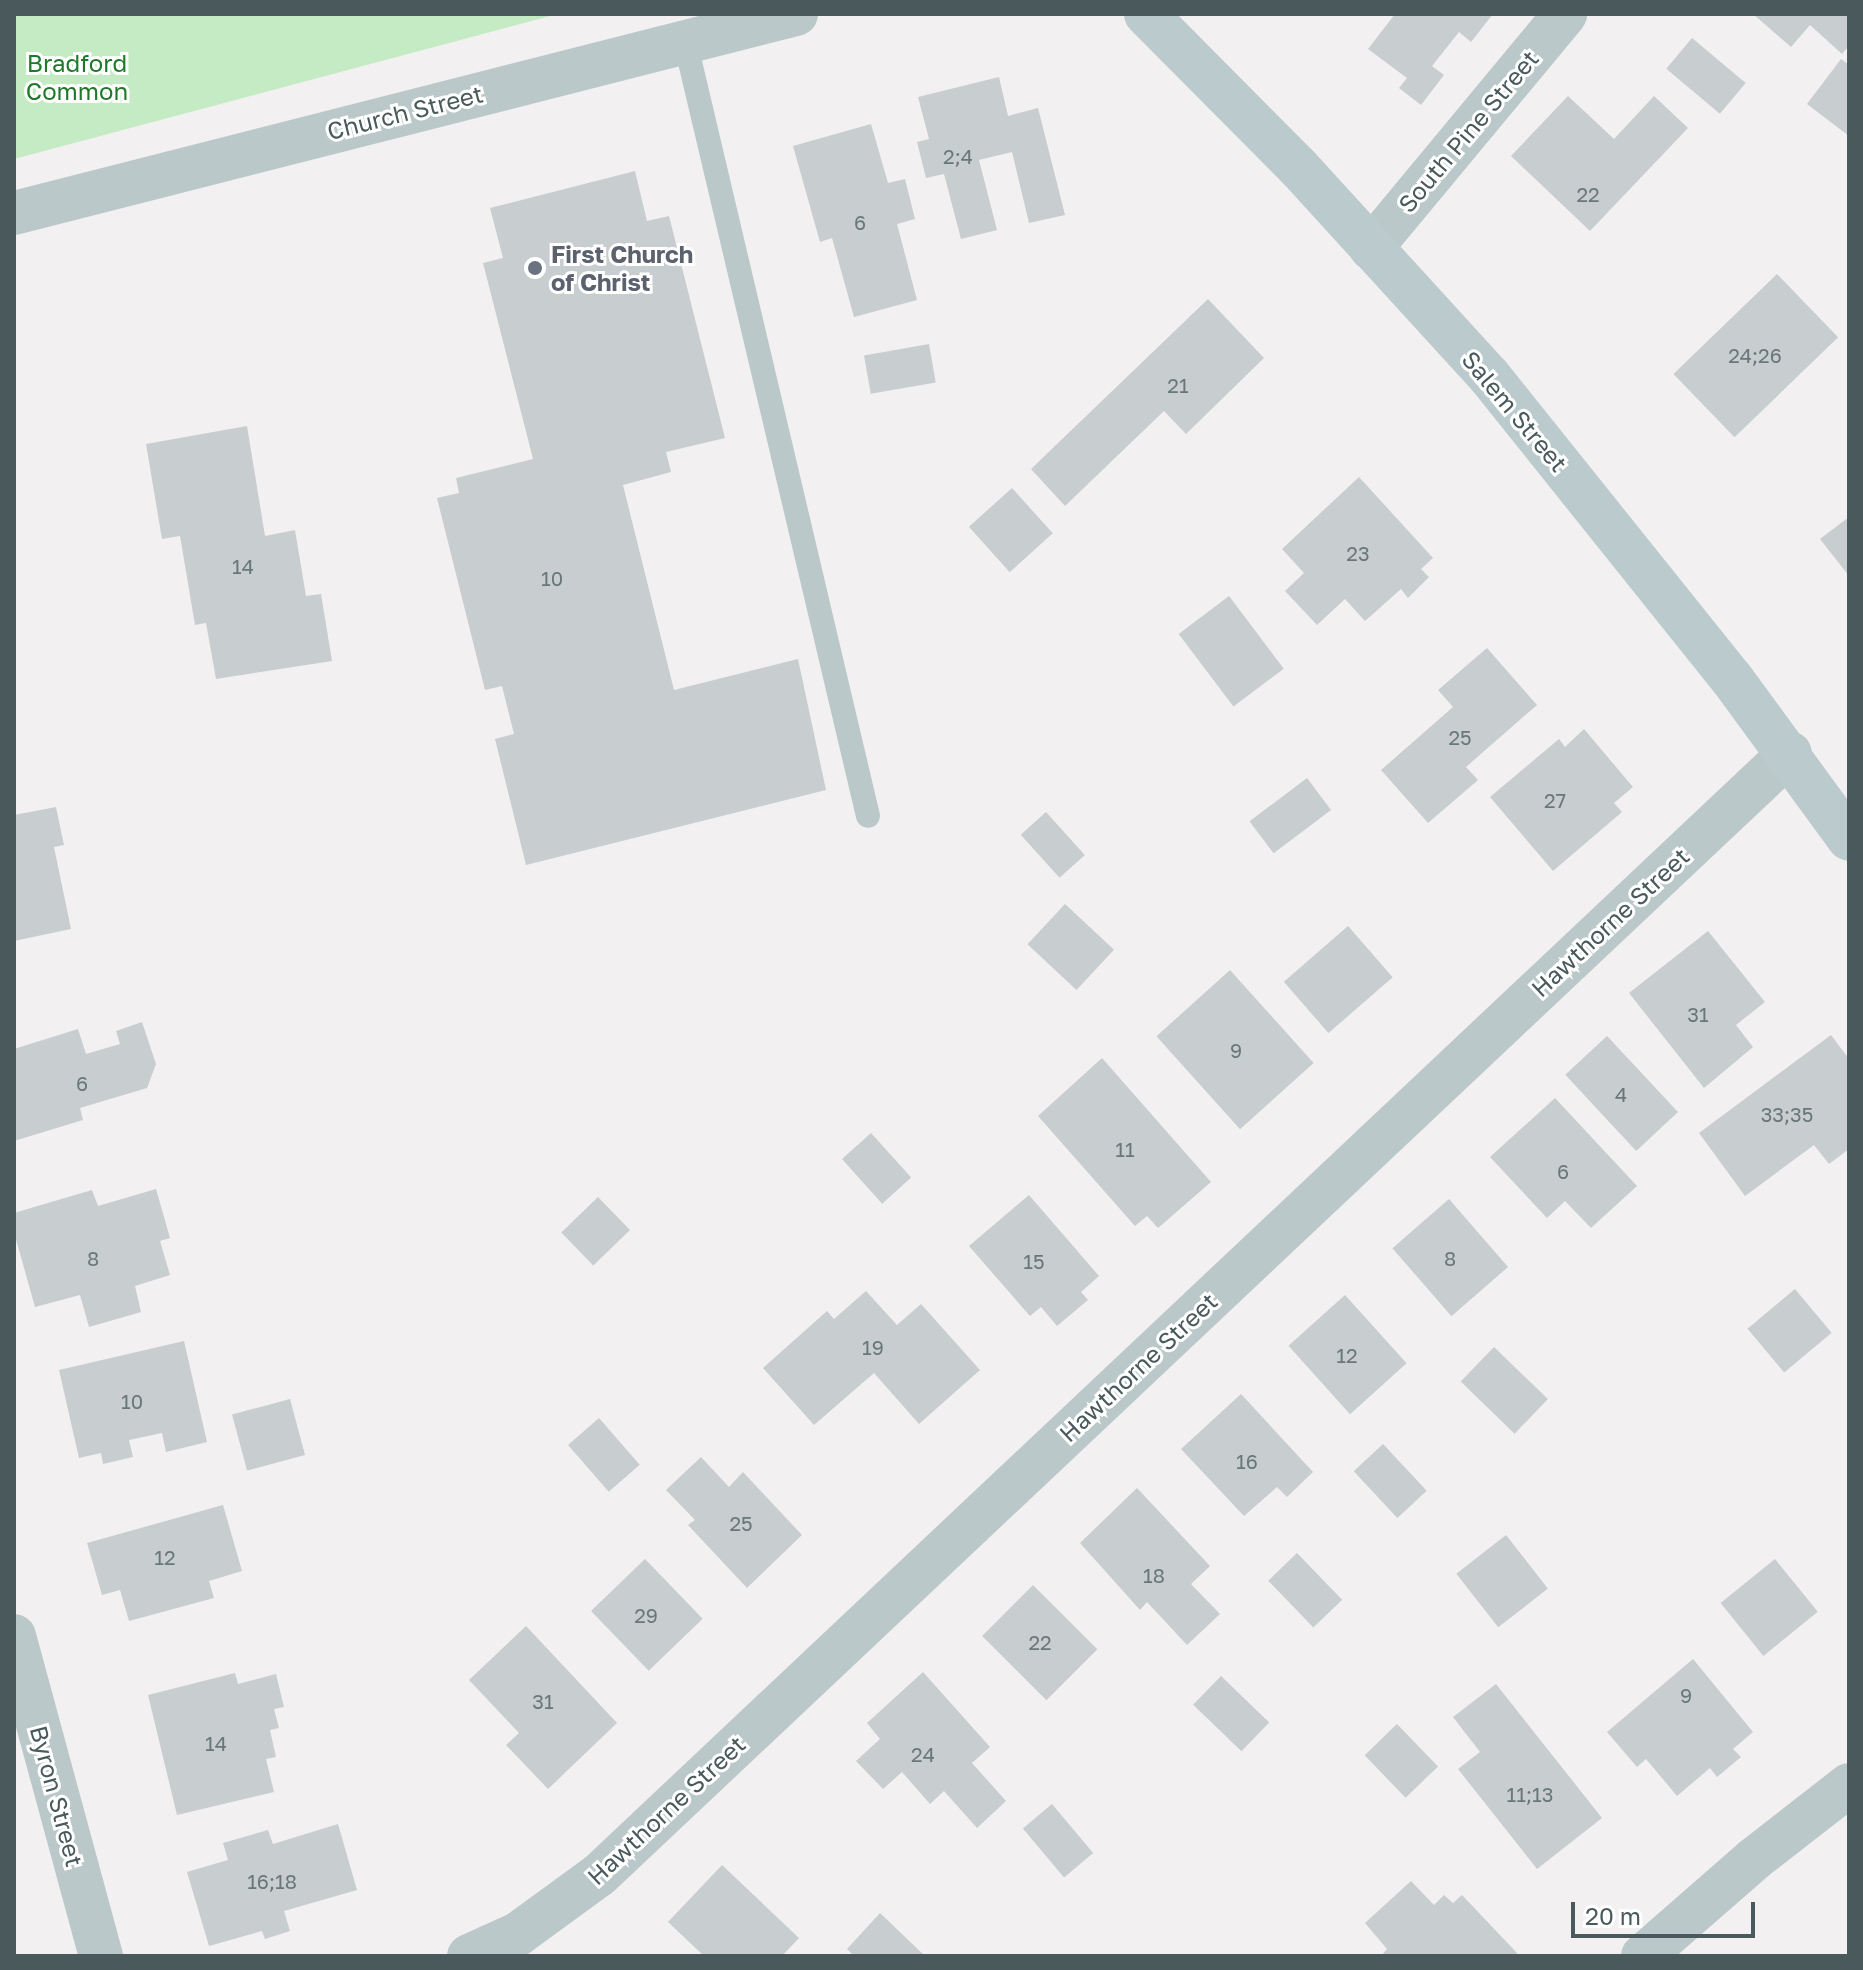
<!DOCTYPE html>
<html>
<head>
<meta charset="utf-8">
<style>
  body { margin:0 }
  #map { position:relative; width:1863px; height:1970px; overflow:hidden; background:#f2f0f1; font-family:"Golos Text",sans-serif }
  div>[style] { position:absolute }
  .green>* { inset:0; background:#c4ebc3 }
  .building>* { inset:0; background:#c8cdcf; transform-origin:0 0 }
  .service>* { height:24px; margin:-12px; padding:0 12px; transform-origin:12px; border-radius:12px; background:#bac8c9 }
  .minor>* { height:44px; margin:-22px; padding:0 22px; transform-origin:22px; border-radius:22px; background:#bac8c9 }
  .secondary>* { height:44px; margin:-22px; padding:0 22px; transform-origin:22px; border-radius:22px; background:#bbcbcd }
  .dots>* { width:22px; height:22px; translate:-50% -50%; box-sizing:border-box; border:4px solid #fff; border-radius:50% }
  span { translate:-50% -50%; white-space:nowrap; text-align:center; line-height:1.15; -webkit-text-stroke:6px #fff; paint-order:stroke }
  .number-label { font-size:20px; color:#6a7779 }
  .number-label span { -webkit-text-stroke-width:0 }
  .park-label { font-size:24px; color:#20782a }
  .street-label { font-size:24px; color:#4a5a5c }
  .worship-label { font-size:24px; color:#5b616d; font-weight:700 }
  .left { translate:0 -50%; text-align:left }
  .frame { position:absolute; inset:0; border:16px solid #4a5a5c; pointer-events:none }
  .scale { position:absolute; left:1571px; top:1902px; width:184px; height:36px; box-sizing:border-box; border:4px solid #4a5a5c; border-top:0; padding-left:10px; font-size:24px; line-height:28px; white-space:nowrap; color:#4a5a5c; -webkit-text-stroke:6px #fff; paint-order:stroke }
</style>
</head>
<body>
<div id="map">
  <div class="green">
    <div style="clip-path:polygon(14px 14px,558px 14px,14px 159px)"></div>
  </div>
  <div class="building">
    <div style="clip-path:polygon(1395px 14px,1493px 14px,1471px 42px,1459px 32px,1432px 66px,1444px 75px,1421px 105px,1399px 88px,1407px 78px,1368px 49px)"></div>
    <div style="clip-path:polygon(1753px 14px,1849px 14px,1849px 46px,1842px 54px,1810px 25px,1791px 47px)"></div>
    <div style="left:1692px;top:38px;width:70px;height:40px;rotate:40deg"></div>
    <div style="clip-path:polygon(1841px 59px,1849px 65px,1849px 136px,1807px 104px)"></div>
    <div style="clip-path:polygon(999px 77px,1008px 116px,1038px 108px,1065px 215px,1029px 223px,1012px 152px,979px 160px,997px 230px,961px 239px,944px 174px,926px 178px,917px 142px,929px 139px,918px 97px)"></div>
    <div style="clip-path:polygon(1568px 96px,1614px 139px,1654px 96px,1688px 128px,1590px 231px,1511px 156px)"></div>
    <div style="clip-path:polygon(871px 124px,888px 183px,905px 179px,915px 219px,897px 224px,917px 300px,854px 317px,832px 238px,820px 242px,793px 146px)"></div>
    <div style="clip-path:polygon(635px 171px,647px 221px,669px 216px,725px 438px,666px 452px,671px 472px,623px 485px,674px 690px,798px 659px,826px 790px,526px 865px,495px 739px,514px 734px,502px 686px,485px 690px,437px 498px,459px 493px,456px 478px,533px 459px,483px 263px,503px 258px,490px 208px)"></div>
    <div style="left:1777px;top:274px;width:88px;height:144px;rotate:46deg"></div>
    <div style="clip-path:polygon(1208px 299px,1264px 358px,1186px 434px,1164px 411px,1065px 506px,1031px 469px)"></div>
    <div style="left:929px;top:344px;width:39px;height:66px;rotate:80deg"></div>
    <div style="clip-path:polygon(247px 426px,265px 536px,295px 530px,306px 596px,321px 594px,332px 661px,216px 679px,206px 623px,195px 625px,180px 536px,162px 539px,146px 444px)"></div>
    <div style="clip-path:polygon(1359px 477px,1433px 558px,1421px 569px,1429px 577px,1408px 598px,1401px 589px,1365px 621px,1345px 599px,1317px 625px,1285px 591px,1304px 573px,1282px 549px)"></div>
    <div style="left:1012px;top:488px;width:61px;height:58px;rotate:48deg"></div>
    <div style="clip-path:polygon(1849px 517px,1849px 576px,1820px 539px)"></div>
    <div style="left:1229px;top:596px;width:91px;height:63px;rotate:53deg"></div>
    <div style="clip-path:polygon(1487px 648px,1537px 705px,1466px 767px,1478px 780px,1428px 823px,1381px 770px,1453px 707px,1438px 690px)"></div>
    <div style="clip-path:polygon(1584px 729px,1633px 787px,1614px 803px,1622px 812px,1553px 871px,1490px 797px,1559px 739px,1565px 747px)"></div>
    <div style="left:1307px;top:778px;width:40px;height:72px;rotate:53deg"></div>
    <div style="clip-path:polygon(56px 807px,64px 845px,54px 847px,71px 929px,14px 941px,14px 815px)"></div>
    <div style="left:1046px;top:812px;width:58px;height:34px;rotate:48deg"></div>
    <div style="left:1065px;top:904px;width:67px;height:55px;rotate:43deg"></div>
    <div style="left:1348px;top:926px;width:68px;height:85px;rotate:49deg"></div>
    <div style="clip-path:polygon(1708px 931px,1765px 1002px,1736px 1025px,1753px 1047px,1704px 1088px,1629px 993px)"></div>
    <div style="left:1230px;top:970px;width:125px;height:99px;rotate:48deg"></div>
    <div style="clip-path:polygon(142px 1022px,156px 1064px,147px 1088px,80px 1108px,83px 1120px,14px 1141px,14px 1049px,78px 1029px,86px 1054px,120px 1044px,116px 1031px)"></div>
    <div style="clip-path:polygon(1831px 1035px,1849px 1059px,1849px 1149px,1829px 1164px,1814px 1145px,1745px 1196px,1699px 1133px)"></div>
    <div style="left:1607px;top:1036px;width:104px;height:57px;rotate:47deg"></div>
    <div style="clip-path:polygon(1102px 1058px,1211px 1182px,1158px 1228px,1147px 1216px,1135px 1226px,1038px 1116px)"></div>
    <div style="clip-path:polygon(1555px 1098px,1637px 1186px,1591px 1228px,1565px 1201px,1547px 1218px,1490px 1157px)"></div>
    <div style="left:871px;top:1133px;width:60px;height:39px;rotate:48deg"></div>
    <div style="clip-path:polygon(156px 1189px,170px 1238px,160px 1241px,170px 1275px,135px 1286px,141px 1312px,89px 1327px,80px 1295px,35px 1307px,14px 1232px,14px 1213px,92px 1190px,98px 1206px)"></div>
    <div style="clip-path:polygon(1029px 1195px,1099px 1276px,1081px 1292px,1088px 1300px,1057px 1326px,1041px 1307px,1030px 1316px,969px 1246px)"></div>
    <div style="left:598px;top:1197px;width:46px;height:51px;rotate:46deg"></div>
    <div style="left:1449px;top:1199px;width:90px;height:75px;rotate:49deg"></div>
    <div style="left:1795px;top:1289px;width:57px;height:62px;rotate:50deg"></div>
    <div style="clip-path:polygon(866px 1291px,897px 1325px,921px 1304px,980px 1370px,919px 1424px,874px 1373px,814px 1425px,763px 1368px,827px 1311px,834px 1319px)"></div>
    <div style="left:1345px;top:1295px;width:92px;height:76px;rotate:48deg"></div>
    <div style="clip-path:polygon(184px 1341px,207px 1442px,166px 1452px,162px 1433px,129px 1440px,133px 1457px,103px 1464px,101px 1453px,79px 1458px,59px 1370px)"></div>
    <div style="left:1494px;top:1347px;width:75px;height:48px;rotate:44deg"></div>
    <div style="clip-path:polygon(1241px 1394px,1313px 1472px,1287px 1497px,1277px 1487px,1244px 1516px,1181px 1449px)"></div>
    <div style="left:290px;top:1399px;width:58px;height:60px;rotate:75deg"></div>
    <div style="left:599px;top:1418px;width:62px;height:41px;rotate:49deg"></div>
    <div style="left:1383px;top:1444px;width:64px;height:40px;rotate:47deg"></div>
    <div style="clip-path:polygon(701px 1457px,729px 1487px,743px 1472px,802px 1535px,747px 1588px,688px 1525px,695px 1520px,666px 1490px)"></div>
    <div style="clip-path:polygon(1137px 1488px,1210px 1566px,1191px 1584px,1220px 1614px,1187px 1645px,1147px 1602px,1140px 1610px,1080px 1543px)"></div>
    <div style="clip-path:polygon(223px 1505px,242px 1571px,209px 1581px,214px 1598px,129px 1621px,120px 1590px,102px 1595px,87px 1543px)"></div>
    <div style="left:1506px;top:1535px;width:68px;height:63px;rotate:52deg"></div>
    <div style="left:1297px;top:1553px;width:65px;height:40px;rotate:46deg"></div>
    <div style="left:645px;top:1559px;width:83px;height:75px;rotate:46deg"></div>
    <div style="left:1775px;top:1559px;width:68px;height:70px;rotate:51deg"></div>
    <div style="left:1033px;top:1585px;width:91px;height:72px;rotate:45deg"></div>
    <div style="clip-path:polygon(526px 1626px,617px 1723px,548px 1789px,506px 1745px,519px 1733px,469px 1680px)"></div>
    <div style="clip-path:polygon(1693px 1659px,1753px 1732px,1733px 1749px,1741px 1757px,1717px 1777px,1710px 1768px,1677px 1796px,1646px 1759px,1637px 1767px,1607px 1732px)"></div>
    <div style="clip-path:polygon(923px 1672px,990px 1747px,972px 1763px,1006px 1801px,977px 1828px,944px 1791px,930px 1804px,902px 1772px,883px 1789px,856px 1761px,880px 1739px,867px 1723px)"></div>
    <div style="clip-path:polygon(235px 1673px,238px 1684px,276px 1674px,284px 1707px,274px 1709px,279px 1728px,270px 1730px,276px 1757px,266px 1759px,274px 1792px,177px 1815px,148px 1695px)"></div>
    <div style="left:1221px;top:1676px;width:67px;height:40px;rotate:44deg"></div>
    <div style="clip-path:polygon(1496px 1684px,1602px 1818px,1537px 1869px,1458px 1769px,1480px 1752px,1453px 1717px)"></div>
    <div style="left:1397px;top:1724px;width:59px;height:45px;rotate:46deg"></div>
    <div style="left:1052px;top:1804px;width:64px;height:38px;rotate:50deg"></div>
    <div style="clip-path:polygon(338px 1824px,357px 1890px,284px 1911px,290px 1931px,265px 1939px,262px 1931px,209px 1946px,187px 1872px,228px 1860px,223px 1843px,268px 1830px,273px 1844px)"></div>
    <div style="clip-path:polygon(722px 1865px,799px 1938px,782px 1956px,704px 1956px,668px 1922px)"></div>
    <div style="clip-path:polygon(1411px 1881px,1434px 1905px,1444px 1895px,1453px 1903px,1462px 1895px,1517px 1953px,1514px 1956px,1381px 1956px,1387px 1949px,1365px 1923px)"></div>
    <div style="clip-path:polygon(880px 1913px,925px 1956px,854px 1956px,847px 1949px)"></div>
  </div>
  <div class="service">
    <div style="left:686px;top:45px;width:792px;rotate:76.72deg"></div>
  </div>
  <div class="minor">
    <div style="left:14px;top:213px;width:807px;rotate:-14.28deg"></div>
    <div style="left:1371px;top:248px;width:304px;rotate:-50.3deg"></div>
    <div style="left:14px;top:1636px;width:332px;rotate:74.8deg"></div>
    <div style="left:469px;top:1956px;width:54px;rotate:-24.2deg"></div>
    <div style="left:518px;top:1934px;width:100px;rotate:-36.1deg"></div>
    <div style="left:599px;top:1875px;width:1636px;rotate:-43.29deg"></div>
    <div style="left:1643px;top:1956px;width:147px;rotate:-41.1deg"></div>
    <div style="left:1754px;top:1859px;width:120px;rotate:-37.9deg"></div>
  </div>
  <div class="secondary">
    <div style="left:1146px;top:14px;width:217px;rotate:45.2deg"></div>
    <div style="left:1299px;top:168px;width:282px;rotate:47.6deg"></div>
    <div style="left:1489px;top:376px;width:388px;rotate:51.3deg"></div>
    <div style="left:1732px;top:679px;width:198px;rotate:53.8deg"></div>
  </div>
  <div class="dots">
    <div style="left:535px;top:268px;background:#6b7280"></div>
  </div>
  <div class="number-label">
    <span style="left:958px;top:156px">2;4</span>
    <span style="left:1588px;top:194px">22</span>
    <span style="left:860px;top:222px">6</span>
    <span style="left:1755px;top:355px">24;26</span>
    <span style="left:1178px;top:385px">21</span>
    <span style="left:1358px;top:553px">23</span>
    <span style="left:243px;top:566px">14</span>
    <span style="left:552px;top:578px">10</span>
    <span style="left:1460px;top:737px">25</span>
    <span style="left:1555px;top:800px">27</span>
    <span style="left:1698px;top:1014px">31</span>
    <span style="left:1236px;top:1050px">9</span>
    <span style="left:82px;top:1083px">6</span>
    <span style="left:1621px;top:1094px">4</span>
    <span style="left:1787px;top:1114px">33;35</span>
    <span style="left:1125px;top:1149px">11</span>
    <span style="left:1563px;top:1171px">6</span>
    <span style="left:93px;top:1258px">8</span>
    <span style="left:1450px;top:1258px">8</span>
    <span style="left:1034px;top:1261px">15</span>
    <span style="left:873px;top:1347px">19</span>
    <span style="left:1347px;top:1355px">12</span>
    <span style="left:132px;top:1401px">10</span>
    <span style="left:1247px;top:1461px">16</span>
    <span style="left:741px;top:1523px">25</span>
    <span style="left:165px;top:1557px">12</span>
    <span style="left:1154px;top:1575px">18</span>
    <span style="left:646px;top:1615px">29</span>
    <span style="left:1040px;top:1642px">22</span>
    <span style="left:1686px;top:1695px">9</span>
    <span style="left:543px;top:1701px">31</span>
    <span style="left:216px;top:1743px">14</span>
    <span style="left:923px;top:1754px">24</span>
    <span style="left:1530px;top:1794px">11;13</span>
    <span style="left:272px;top:1881px">16;18</span>
  </div>
  <div class="park-label">
    <span style="left:77px;top:77px">Bradford<br>Common</span>
  </div>
  <div class="street-label">
    <span style="left:405px;top:112px;rotate:-14deg">Church Street</span>
    <span style="left:1468px;top:131px;rotate:-50deg">South Pine Street</span>
    <span style="left:1515px;top:411px;rotate:50deg">Salem Street</span>
    <span style="left:1610px;top:922px;rotate:-43deg">Hawthorne Street</span>
    <span style="left:1138px;top:1367px;rotate:-43deg">Hawthorne Street</span>
    <span style="left:57px;top:1796px;rotate:75deg">Byron Street</span>
    <span style="left:666px;top:1810px;rotate:-43deg">Hawthorne Street</span>
  </div>
  <div class="worship-label">
    <span class="left" style="left:551px;top:268px">First Church<br>of Christ</span>
  </div>
  <div class="frame"></div>
  <div class="scale">20 m</div>
</div>
</body>
</html>
